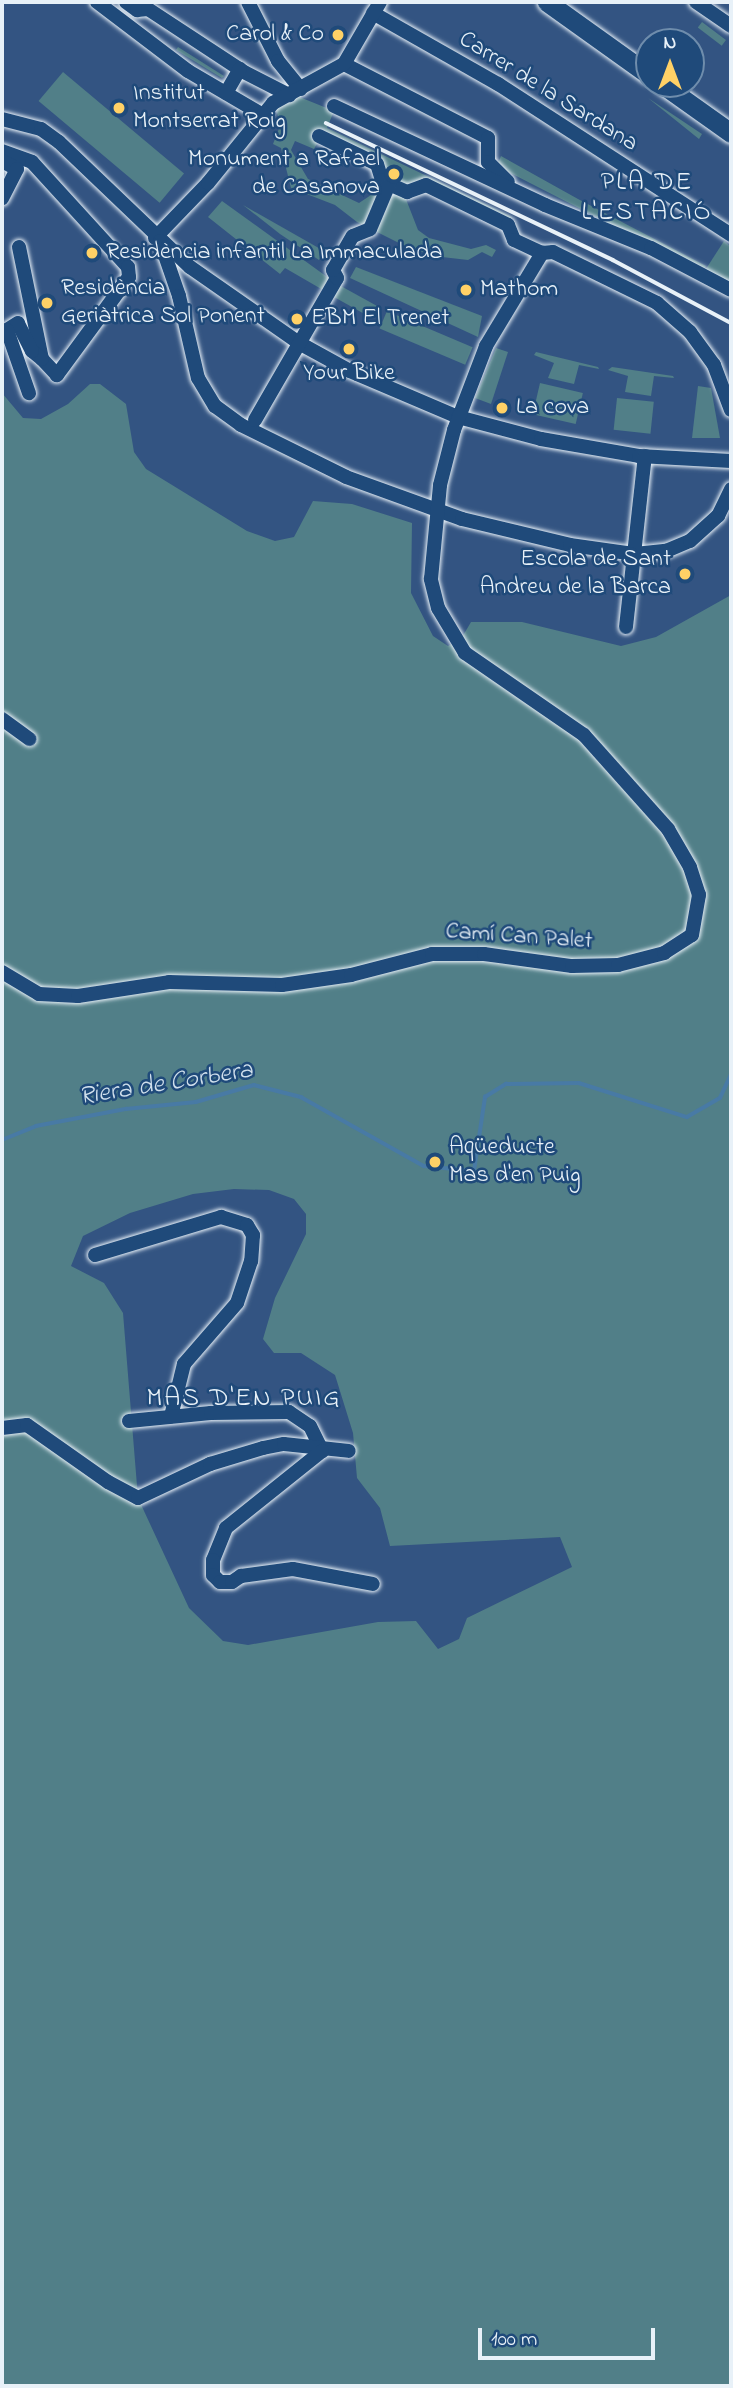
<!DOCTYPE html>
<html>
<head>
<meta charset="utf-8">
<style>
  body { margin:0 }
  #map { position:relative; width:733px; height:2388px; overflow:hidden; background:#335482; font-family:"Indie Flower",sans-serif }
  div>[style] { position:absolute }
  .green>* { inset:0; background:#517f88; transform-origin:0 0 }
  .stream>* { height:3.5px; margin:-1.75px; padding:0 1.75px; transform-origin:1.75px; border-radius:1.75px; background:#487aa5 }
  .roads { filter:drop-shadow(0 0 2px #e8f1f8) drop-shadow(0 0 2px #e8f1f8) }
  .street>* { height:14px; margin:-7px; padding:0 7px; transform-origin:7px; border-radius:7px; background:#1f4a7a }
  .secondary>* { height:19px; margin:-9.5px; padding:0 9.5px; transform-origin:9.5px; border-radius:9.5px; background:#1f4a7a }
  .rail>* { height:3.5px; margin:-1.75px; padding:0 1.75px; transform-origin:1.75px; border-radius:1.75px; background:#e8f1f8 }
  .dots>* { width:19px; height:19px; translate:-50% -50%; box-sizing:border-box; border:4px solid #1f4a7a; border-radius:50% }
  span { translate:-50% -50%; white-space:nowrap; text-align:center; line-height:1.15; -webkit-text-stroke:5px #1f4a7a; paint-order:stroke }
  .poi-label { font-size:24px; color:#e8f1f8 }
  .right { translate:-100% -50%; text-align:right }
  .left { translate:0 -50%; text-align:left }
  .street-label { font-size:24px; color:#e8f1f8 }
  .neighbourhood-label { font-size:26px; color:#e8f1f8; letter-spacing:2px }
  .water-label { font-size:26px; color:#d0dfec; font-style:italic }
  .frame { position:absolute; inset:0; border:4px solid #e8f1f8; pointer-events:none }
  .north { position:absolute; left:635px; top:28px; width:70px; height:70px; box-sizing:border-box; background:#1f4a7a; border:2px solid #6f8dac; border-radius:50%; rotate:0deg; font-size:19px; font-weight:700; line-height:28px; text-align:center; color:#e8f1f8 }
  .north::after { content:''; display:block; margin:auto; width:24px; height:32px; background:#ffd166; clip-path:polygon(50% 0,100% 100%,50% 72%,0 100%) }
  .scale { position:absolute; left:478px; top:2328px; width:177px; height:32px; box-sizing:border-box; border:4px solid #e8f1f8; border-top:0; padding-left:9px; font-size:21px; line-height:24px; white-space:nowrap; color:#e8f1f8; -webkit-text-stroke:5px #1f4a7a; paint-order:stroke }
</style>
</head>
<body>
<div id="map">
  <div class="green">
    <div style="left:702px;top:22px;width:30px;height:7px;rotate:37deg"></div>
    <div style="clip-path:polygon(178px 47px,224px 76px,222px 78px,176px 50px)"></div>
    <div style="left:63px;top:72px;width:158px;height:38px;rotate:40deg"></div>
    <div style="clip-path:polygon(evenodd,297px 96px,334px 111px,327px 128px,512px 217px,506px 229px,425px 190px,404px 194px,418px 230px,429px 238px,471px 249px,486px 245px,496px 250px,492px 257px,482px 252px,468px 260px,442px 257px,411px 249px,357px 222px,335px 205px,291px 188px,281px 148px,273px 144px,280px 126px,276px 108px,297px 96px,319px 140px,374px 171px,380px 189px,359px 203px,308px 179px,291px 150px,295px 141px,314px 149px,319px 140px)"></div>
    <div style="clip-path:polygon(648px 98px,702px 134px,699px 139px)"></div>
    <div style="clip-path:polygon(501px 156px,578px 199px,706px 266px,702px 271px,497px 166px)"></div>
    <div style="clip-path:polygon(222px 201px,330px 279px,323px 290px,285px 268px,280px 274px,208px 217px)"></div>
    <div style="clip-path:polygon(243px 205px,324px 251px,319px 260px,280px 234px)"></div>
    <div style="clip-path:polygon(724px 241px,731px 247px,731px 287px,704px 272px)"></div>
    <div style="clip-path:polygon(356px 267px,482px 316px,478px 337px,350px 278px)"></div>
    <div style="left:339px;top:285px;width:43px;height:13px;rotate:29deg"></div>
    <div style="left:387px;top:311px;width:93px;height:19px;rotate:23deg"></div>
    <div style="clip-path:polygon(496px 348px,508px 352px,491px 404px,475px 398px)"></div>
    <div style="clip-path:polygon(536px 352px,598px 367px,599px 369px,579px 365px,574px 384px,548px 378px,554px 363px,534px 355px)"></div>
    <div style="clip-path:polygon(612px 367px,673px 376px,674px 378px,654px 376px,651px 396px,625px 392px,628px 376px,608px 370px)"></div>
    <div style="left:540px;top:383px;width:44px;height:32px;rotate:13deg"></div>
    <div style="clip-path:polygon(evenodd,90px 384px,100px 384px,126px 404px,134px 452px,146px 469px,247px 531px,275px 541px,294px 537px,313px 501px,352px 504px,412px 523px,411px 593px,433px 636px,448px 646px,461px 639px,471px 622px,522px 622px,621px 646px,656px 637px,731px 595px,731px 2386px,2px 2386px,2px 393px,23px 418px,41px 419px,68px 404px,90px 384px,234px 1189px,269px 1190px,294px 1199px,306px 1214px,306px 1234px,275px 1298px,263px 1339px,274px 1353px,301px 1353px,335px 1375px,353px 1433px,357px 1478px,380px 1508px,390px 1546px,560px 1537px,572px 1567px,467px 1618px,459px 1639px,438px 1649px,416px 1621px,378px 1622px,248px 1645px,223px 1641px,189px 1608px,138px 1498px,123px 1313px,104px 1283px,71px 1266px,83px 1236px,130px 1213px,193px 1194px,234px 1189px)"></div>
    <div style="clip-path:polygon(698px 386px,711px 388px,720px 438px,692px 438px)"></div>
    <div style="left:617px;top:398px;width:37px;height:32px;rotate:6deg"></div>
  </div>
  <div class="stream">
    <div style="left:2px;top:1140px;width:37px;rotate:-22deg"></div>
    <div style="left:36px;top:1126px;width:92px;rotate:-10.7deg"></div>
    <div style="left:126px;top:1109px;width:70px;rotate:-5.7deg"></div>
    <div style="left:196px;top:1102px;width:60px;rotate:-16.3deg"></div>
    <div style="left:254px;top:1085px;width:49px;rotate:14.3deg"></div>
    <div style="left:301px;top:1097px;width:141px;rotate:29.3deg"></div>
    <div style="left:424px;top:1166px;width:50px;rotate:5.7deg"></div>
    <div style="left:474px;top:1171px;width:75px;rotate:-81.5deg"></div>
    <div style="left:485px;top:1097px;width:25px;rotate:-32deg"></div>
    <div style="left:506px;top:1084px;width:73px;rotate:-0.8deg"></div>
    <div style="left:579px;top:1083px;width:113px;rotate:17.5deg"></div>
    <div style="left:687px;top:1117px;width:38px;rotate:-30deg"></div>
    <div style="left:720px;top:1098px;width:26px;rotate:-65deg"></div>
  </div>
  <div class="roads">
    <div class="street">
      <div style="left:97px;top:2px;width:114px;rotate:37.2deg"></div>
      <div style="left:188px;top:71px;width:87px;rotate:30.4deg"></div>
      <div style="left:126px;top:2px;width:14px;rotate:36deg"></div>
      <div style="left:137px;top:10px;width:11px;rotate:-5deg"></div>
      <div style="left:148px;top:9px;width:115px;rotate:33.3deg"></div>
      <div style="left:244px;top:72px;width:51px;rotate:27.1deg"></div>
      <div style="left:248px;top:2px;width:66px;rotate:63deg"></div>
      <div style="left:278px;top:61px;width:36px;rotate:51deg"></div>
      <div style="left:696px;top:2px;width:42px;rotate:34.4deg"></div>
      <div style="left:373px;top:13px;width:144px;rotate:29.6deg"></div>
      <div style="left:498px;top:84px;width:278px;rotate:32.9deg"></div>
      <div style="left:344px;top:64px;width:162px;rotate:27.2deg"></div>
      <div style="left:488px;top:138px;width:24px;rotate:90deg"></div>
      <div style="left:488px;top:162px;width:28px;rotate:45deg"></div>
      <div style="left:226px;top:93px;width:28px;rotate:-60deg"></div>
      <div style="left:334px;top:106px;width:233px;rotate:25.1deg"></div>
      <div style="left:545px;top:205px;width:114px;rotate:22.1deg"></div>
      <div style="left:651px;top:248px;width:90px;rotate:27.7deg"></div>
      <div style="left:2px;top:119px;width:40px;rotate:14.4deg"></div>
      <div style="left:41px;top:129px;width:22px;rotate:36deg"></div>
      <div style="left:59px;top:142px;width:181px;rotate:43.7deg"></div>
      <div style="left:190px;top:267px;width:133px;rotate:34.9deg"></div>
      <div style="left:299px;top:343px;width:58px;rotate:28.8deg"></div>
      <div style="left:350px;top:371px;width:117px;rotate:23.1deg"></div>
      <div style="left:458px;top:417px;width:86px;rotate:14.8deg"></div>
      <div style="left:541px;top:439px;width:99px;rotate:9.8deg"></div>
      <div style="left:639px;top:456px;width:92px;rotate:3.1deg"></div>
      <div style="left:319px;top:136px;width:64px;rotate:25.8deg"></div>
      <div style="left:377px;top:164px;width:17px;rotate:73deg"></div>
      <div style="left:382px;top:180px;width:8px;rotate:30deg"></div>
      <div style="left:389px;top:184px;width:20px;rotate:24deg"></div>
      <div style="left:407px;top:192px;width:20px;rotate:-20deg"></div>
      <div style="left:426px;top:185px;width:91px;rotate:26deg"></div>
      <div style="left:508px;top:225px;width:16px;rotate:68deg"></div>
      <div style="left:514px;top:240px;width:31px;rotate:25deg"></div>
      <div style="left:542px;top:253px;width:11px;rotate:-5deg"></div>
      <div style="left:553px;top:252px;width:116px;rotate:26.1deg"></div>
      <div style="left:657px;top:303px;width:44px;rotate:41.3deg"></div>
      <div style="left:690px;top:332px;width:41px;rotate:54deg"></div>
      <div style="left:714px;top:365px;width:48px;rotate:69.3deg"></div>
      <div style="left:2px;top:151px;width:32px;rotate:20deg"></div>
      <div style="left:32px;top:162px;width:142px;rotate:47.6deg"></div>
      <div style="left:128px;top:267px;width:10px;rotate:84deg"></div>
      <div style="left:129px;top:277px;width:122px;rotate:126.3deg"></div>
      <div style="left:57px;top:375px;width:22px;rotate:-133deg"></div>
      <div style="left:2px;top:161px;width:17px;rotate:28deg"></div>
      <div style="left:17px;top:169px;width:33px;rotate:117deg"></div>
      <div style="left:155px;top:238px;width:76px;rotate:-46.1deg"></div>
      <div style="left:208px;top:183px;width:103px;rotate:-50.9deg"></div>
      <div style="left:273px;top:103px;width:81px;rotate:-28.8deg"></div>
      <div style="left:344px;top:64px;width:72px;rotate:-59.9deg"></div>
      <div style="left:160px;top:241px;width:58px;rotate:70.9deg"></div>
      <div style="left:179px;top:296px;width:84px;rotate:77deg"></div>
      <div style="left:198px;top:378px;width:33px;rotate:59deg"></div>
      <div style="left:215px;top:406px;width:32px;rotate:36deg"></div>
      <div style="left:241px;top:425px;width:117px;rotate:26.3deg"></div>
      <div style="left:346px;top:477px;width:123px;rotate:19.9deg"></div>
      <div style="left:462px;top:519px;width:111px;rotate:13.5deg"></div>
      <div style="left:570px;top:545px;width:66px;rotate:7.9deg"></div>
      <div style="left:635px;top:554px;width:31px;rotate:-6deg"></div>
      <div style="left:666px;top:551px;width:26px;rotate:-23deg"></div>
      <div style="left:690px;top:541px;width:38px;rotate:-42deg"></div>
      <div style="left:718px;top:516px;width:30px;rotate:-64deg"></div>
      <div style="left:19px;top:247px;width:114px;rotate:78.4deg"></div>
      <div style="left:42px;top:359px;width:13px;rotate:-141deg"></div>
      <div style="left:32px;top:351px;width:31px;rotate:-117deg"></div>
      <div style="left:18px;top:323px;width:13px;rotate:148deg"></div>
      <div style="left:7px;top:330px;width:67px;rotate:70.8deg"></div>
      <div style="left:255px;top:420px;width:164px;rotate:-60deg"></div>
      <div style="left:337px;top:278px;width:9px;rotate:-117deg"></div>
      <div style="left:333px;top:270px;width:39px;rotate:-60deg"></div>
      <div style="left:353px;top:236px;width:18px;rotate:-22deg"></div>
      <div style="left:370px;top:229px;width:49px;rotate:-67.1deg"></div>
      <div style="left:626px;top:627px;width:172px;rotate:-83.7deg"></div>
      <div style="left:2px;top:719px;width:34px;rotate:36deg"></div>
      <div style="left:2px;top:972px;width:43px;rotate:30.7deg"></div>
      <div style="left:39px;top:994px;width:39px;rotate:3deg"></div>
      <div style="left:78px;top:996px;width:92px;rotate:-8.7deg"></div>
      <div style="left:169px;top:982px;width:113px;rotate:1.5deg"></div>
      <div style="left:282px;top:985px;width:70px;rotate:-8.2deg"></div>
      <div style="left:351px;top:975px;width:84px;rotate:-14.5deg"></div>
      <div style="left:432px;top:954px;width:52px"></div>
      <div style="left:484px;top:954px;width:89px;rotate:7.8deg"></div>
      <div style="left:572px;top:966px;width:46px;rotate:-1.2deg"></div>
      <div style="left:618px;top:965px;width:48px;rotate:-14.6deg"></div>
      <div style="left:664px;top:953px;width:33px;rotate:-33deg"></div>
      <div style="left:692px;top:935px;width:41px;rotate:-80.1deg"></div>
      <div style="left:699px;top:895px;width:29px;rotate:-108deg"></div>
      <div style="left:690px;top:867px;width:44px;rotate:-120.1deg"></div>
      <div style="left:668px;top:829px;width:126px;rotate:-131.8deg"></div>
      <div style="left:584px;top:735px;width:145px;rotate:-145.4deg"></div>
      <div style="left:465px;top:653px;width:52px;rotate:-121deg"></div>
      <div style="left:438px;top:608px;width:30px;rotate:-104deg"></div>
      <div style="left:431px;top:579px;width:94px;rotate:-84.5deg"></div>
      <div style="left:440px;top:485px;width:57px;rotate:-75.7deg"></div>
      <div style="left:454px;top:430px;width:90px;rotate:-69.1deg"></div>
      <div style="left:486px;top:346px;width:109px;rotate:-58.9deg"></div>
      <div style="left:95px;top:1255px;width:132px;rotate:-16.8deg"></div>
      <div style="left:221px;top:1217px;width:27px;rotate:17deg"></div>
      <div style="left:247px;top:1225px;width:12px;rotate:59deg"></div>
      <div style="left:253px;top:1235px;width:26px;rotate:94deg"></div>
      <div style="left:251px;top:1261px;width:44px;rotate:108.4deg"></div>
      <div style="left:237px;top:1303px;width:81px;rotate:131deg"></div>
      <div style="left:184px;top:1364px;width:54px;rotate:104deg"></div>
      <div style="left:129px;top:1421px;width:82px;rotate:-5.6deg"></div>
      <div style="left:211px;top:1413px;width:78px;rotate:-0.7deg"></div>
      <div style="left:289px;top:1412px;width:25px;rotate:34deg"></div>
      <div style="left:310px;top:1426px;width:28px;rotate:64deg"></div>
      <div style="left:2px;top:1428px;width:25px;rotate:-7deg"></div>
      <div style="left:27px;top:1425px;width:99px;rotate:35.1deg"></div>
      <div style="left:108px;top:1482px;width:34px;rotate:28deg"></div>
      <div style="left:138px;top:1498px;width:80px;rotate:-25.3deg"></div>
      <div style="left:210px;top:1464px;width:55px;rotate:-16.8deg"></div>
      <div style="left:263px;top:1448px;width:21px;rotate:-11deg"></div>
      <div style="left:284px;top:1444px;width:65px;rotate:6.1deg"></div>
      <div style="left:322px;top:1451px;width:123px;rotate:141.3deg"></div>
      <div style="left:226px;top:1528px;width:35px;rotate:112deg"></div>
      <div style="left:213px;top:1560px;width:15px;rotate:90deg"></div>
      <div style="left:213px;top:1575px;width:10px;rotate:45deg"></div>
      <div style="left:220px;top:1582px;width:12px"></div>
      <div style="left:232px;top:1582px;width:11px;rotate:-34deg"></div>
      <div style="left:241px;top:1576px;width:52px;rotate:-7.7deg"></div>
      <div style="left:293px;top:1569px;width:81px;rotate:10.6deg"></div>
    </div>
    <div class="secondary">
      <div style="left:547px;top:2px;width:125px;rotate:35.6deg"></div>
      <div style="left:662px;top:84px;width:85px;rotate:35.4deg"></div>
    </div>
  </div>
  <div class="rail">
    <div style="left:326px;top:123px;width:318px;rotate:25.5deg"></div>
    <div style="left:613px;top:260px;width:134px;rotate:28.1deg"></div>
  </div>
  <div class="dots">
    <div style="left:338px;top:35px;background:#ffd166"></div>
    <div style="left:119px;top:108px;background:#ffd166"></div>
    <div style="left:394px;top:174px;background:#ffd166"></div>
    <div style="left:92px;top:253px;background:#ffd166"></div>
    <div style="left:466px;top:290px;background:#ffd166"></div>
    <div style="left:47px;top:303px;background:#ffd166"></div>
    <div style="left:297px;top:319px;background:#ffd166"></div>
    <div style="left:349px;top:349px;background:#ffd166"></div>
    <div style="left:502px;top:408px;background:#ffd166"></div>
    <div style="left:685px;top:574px;background:#ffd166"></div>
    <div style="left:435px;top:1162px;background:#ffd166"></div>
  </div>
  <div class="poi-label">
    <span class="right" style="left:324px;top:35px">Carol &amp; Co</span>
    <span class="left" style="left:133px;top:108px">Institut<br>Montserrat Roig</span>
    <span class="right" style="left:380px;top:174px">Monument a Rafael<br>de Casanova</span>
    <span class="left" style="left:106px;top:253px">Residència infantil La Immaculada</span>
    <span class="left" style="left:61px;top:303px">Residència<br>Geriàtrica Sol Ponent</span>
    <span class="left" style="left:480px;top:290px">Mathom</span>
    <span class="left" style="left:311px;top:319px">EBM El Trenet</span>
    <span style="left:349px;top:374px">Your Bike</span>
    <span class="left" style="left:516px;top:408px">La cova</span>
    <span class="right" style="left:671px;top:574px">Escola de Sant<br>Andreu de la Barca</span>
    <span class="left" style="left:449px;top:1162px">Aqüeducte<br>Mas d'en Puig</span>
  </div>
  <div class="street-label">
    <span style="left:548px;top:92px;rotate:32deg">Carrer de la Sardana</span>
    <span style="left:519px;top:937px;rotate:4deg">Camí Can Palet</span>
  </div>
  <div class="neighbourhood-label">
    <span style="left:647px;top:199px">PLA DE<br>L'ESTACIÓ</span>
    <span style="left:244px;top:1400px">MAS D'EN PUIG</span>
  </div>
  <div class="water-label">
    <span style="left:166px;top:1085px;rotate:-9deg">Riera de Corbera</span>
  </div>
  <div class="frame"></div>
  <div class="north">N</div>
  <div class="scale">100 m</div>
</div>
</body>
</html>
